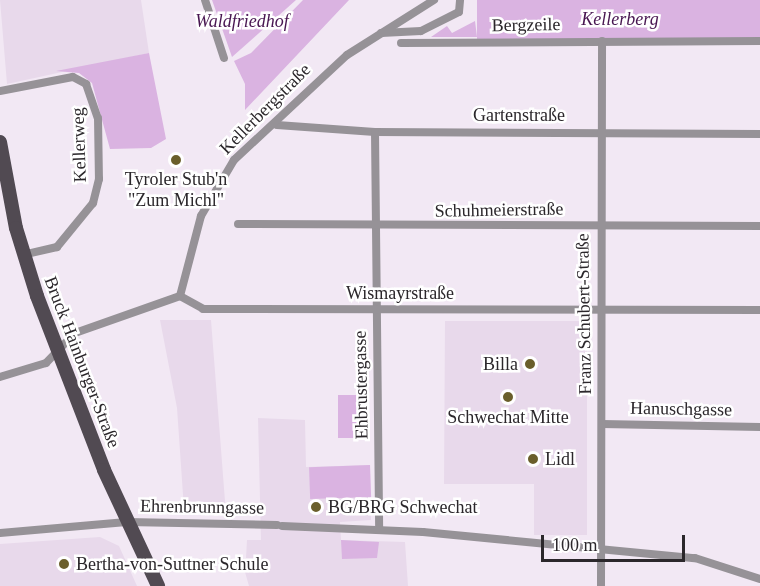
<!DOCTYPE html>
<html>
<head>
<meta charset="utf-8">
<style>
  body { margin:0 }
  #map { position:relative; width:760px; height:586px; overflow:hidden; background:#f2e8f4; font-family:Georgia,serif }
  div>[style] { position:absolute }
  .built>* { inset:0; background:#e8d9eb }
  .green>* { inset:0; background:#dab3e1; transform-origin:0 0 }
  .street>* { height:8px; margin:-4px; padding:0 4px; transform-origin:4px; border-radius:4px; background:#969297 }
  .primary>* { height:14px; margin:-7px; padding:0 7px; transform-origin:7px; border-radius:7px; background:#514a52 }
  .dots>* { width:16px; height:16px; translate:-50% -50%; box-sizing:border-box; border:3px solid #fff; border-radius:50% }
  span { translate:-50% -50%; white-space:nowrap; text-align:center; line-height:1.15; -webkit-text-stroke:5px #fff; paint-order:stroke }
  .park-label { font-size:18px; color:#481651; font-style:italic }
  .street-label { font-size:18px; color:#2b272b }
  .poi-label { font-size:18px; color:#2b272b }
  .right { translate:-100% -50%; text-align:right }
  .left { translate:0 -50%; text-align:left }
  .scale { position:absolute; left:541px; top:535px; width:144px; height:27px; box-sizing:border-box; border:3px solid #2b272b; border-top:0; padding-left:8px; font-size:18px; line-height:21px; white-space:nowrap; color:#2b272b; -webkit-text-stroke:4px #fff; paint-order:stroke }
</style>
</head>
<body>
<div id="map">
  <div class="built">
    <div style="clip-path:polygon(0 0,141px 0,149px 53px,7px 84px)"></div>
    <div style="clip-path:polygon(160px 320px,211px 320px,226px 514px,184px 509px,177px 408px)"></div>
    <div style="clip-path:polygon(445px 321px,587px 321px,587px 535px,534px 535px,534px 484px,444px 484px)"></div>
    <div style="clip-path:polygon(258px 418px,305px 420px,306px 467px,370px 465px,371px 520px,340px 522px,341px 540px,405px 542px,408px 586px,249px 586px,241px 558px,246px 558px,247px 540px,261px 540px)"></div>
    <div style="clip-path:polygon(100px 537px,119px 546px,137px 586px,0 586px,0 544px)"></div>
  </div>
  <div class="green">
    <div style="clip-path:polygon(212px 0,296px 0,232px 57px)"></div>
    <div style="clip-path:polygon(303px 0,349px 0,245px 110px,245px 84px,234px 61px,251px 53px)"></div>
    <div style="left:477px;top:0;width:283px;height:39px"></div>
    <div style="clip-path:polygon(475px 21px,477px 37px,431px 37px,447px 26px,452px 33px)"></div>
    <div style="clip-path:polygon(149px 53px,166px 139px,151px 148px,110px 149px,92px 83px,79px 73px,56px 71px)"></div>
    <div style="left:338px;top:395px;width:28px;height:43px"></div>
    <div style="left:370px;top:465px;width:32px;height:61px;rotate:88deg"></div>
    <div style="clip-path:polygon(341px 540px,379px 542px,377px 558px,342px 559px)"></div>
  </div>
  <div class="street">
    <div style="left:205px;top:0;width:61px;rotate:71.9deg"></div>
    <div style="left:381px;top:33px;width:40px;rotate:-2.9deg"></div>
    <div style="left:421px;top:31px;width:42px;rotate:-26.6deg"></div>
    <div style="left:459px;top:12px;width:12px;rotate:-85deg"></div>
    <div style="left:401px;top:43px;width:359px;rotate:-0.3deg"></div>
    <div style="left:0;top:91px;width:74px;rotate:-10.9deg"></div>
    <div style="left:73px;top:77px;width:15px;rotate:28deg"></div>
    <div style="left:86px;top:84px;width:36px;rotate:71deg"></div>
    <div style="left:98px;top:118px;width:61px;rotate:89.1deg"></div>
    <div style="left:99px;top:179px;width:25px;rotate:104deg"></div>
    <div style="left:93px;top:203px;width:57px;rotate:129.3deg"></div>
    <div style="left:57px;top:247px;width:35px;rotate:167deg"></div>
    <div style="left:277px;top:125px;width:98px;rotate:4.1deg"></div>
    <div style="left:375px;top:132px;width:385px;rotate:0.3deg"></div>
    <div style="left:375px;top:132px;width:398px;rotate:89.4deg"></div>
    <div style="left:238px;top:224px;width:522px;rotate:0.22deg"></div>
    <div style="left:180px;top:296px;width:26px;rotate:29deg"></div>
    <div style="left:203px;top:309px;width:557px;rotate:0.1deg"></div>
    <div style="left:180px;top:296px;width:83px;rotate:-75.3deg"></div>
    <div style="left:201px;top:216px;width:65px;rotate:-59.5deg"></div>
    <div style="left:234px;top:160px;width:154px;rotate:-42.9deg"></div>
    <div style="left:347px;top:55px;width:103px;rotate:-32.3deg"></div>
    <div style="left:0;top:377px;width:48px;rotate:-16.9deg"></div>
    <div style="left:46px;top:363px;width:42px;rotate:-46deg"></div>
    <div style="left:75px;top:333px;width:111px;rotate:-19.4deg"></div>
    <div style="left:602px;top:424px;width:158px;rotate:1.1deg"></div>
    <div style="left:282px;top:526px;width:141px;rotate:2.4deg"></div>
    <div style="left:423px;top:532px;width:273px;rotate:5.5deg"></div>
    <div style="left:695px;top:558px;width:68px;rotate:17.9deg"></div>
    <div style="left:0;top:533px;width:127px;rotate:-5deg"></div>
    <div style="left:127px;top:522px;width:150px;rotate:1.1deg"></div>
    <div style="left:601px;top:586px;width:545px;rotate:-89.89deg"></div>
  </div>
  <div class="primary">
    <div style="left:0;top:142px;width:87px;rotate:79.5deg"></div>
    <div style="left:16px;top:228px;width:71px;rotate:72.8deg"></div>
    <div style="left:37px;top:296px;width:186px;rotate:68.9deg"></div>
    <div style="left:104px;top:470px;width:128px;rotate:65deg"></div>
  </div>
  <div class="dots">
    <div style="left:176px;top:160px;background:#6a5e2b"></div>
    <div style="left:530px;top:364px;background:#6a5e2b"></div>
    <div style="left:508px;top:397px;background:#6a5e2b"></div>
    <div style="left:533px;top:459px;background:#6a5e2b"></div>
    <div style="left:316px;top:507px;background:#6a5e2b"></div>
    <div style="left:64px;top:564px;background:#6a5e2b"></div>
  </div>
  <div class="park-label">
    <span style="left:620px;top:19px">Kellerberg</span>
    <span style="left:242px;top:21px">Waldfriedhof</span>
  </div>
  <div class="street-label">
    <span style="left:526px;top:25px;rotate:-1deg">Bergzeile</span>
    <span style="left:265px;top:109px;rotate:-45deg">Kellerbergstraße</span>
    <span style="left:519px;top:115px">Gartenstraße</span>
    <span style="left:79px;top:145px;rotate:-92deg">Kellerweg</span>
    <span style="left:499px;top:210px;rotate:-1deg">Schuhmeierstraße</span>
    <span style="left:400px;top:293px">Wismayrstraße</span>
    <span style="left:584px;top:314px;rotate:-91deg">Franz Schubert-Straße</span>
    <span style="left:82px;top:362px;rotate:69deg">Bruck Hainburger-Straße</span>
    <span style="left:361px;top:385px;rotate:-91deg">Ehbrustergasse</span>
    <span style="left:681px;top:409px;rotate:1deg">Hanuschgasse</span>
    <span style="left:202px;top:507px;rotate:1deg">Ehrenbrunngasse</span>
  </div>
  <div class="poi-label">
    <span style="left:176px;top:190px">Tyroler Stub'n<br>"Zum Michl"</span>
    <span class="right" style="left:518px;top:364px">Billa</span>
    <span style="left:508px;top:417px">Schwechat Mitte</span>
    <span class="left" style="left:545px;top:459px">Lidl</span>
    <span class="left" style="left:328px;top:507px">BG/BRG Schwechat</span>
    <span class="left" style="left:76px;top:564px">Bertha-von-Suttner Schule</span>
  </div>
  <div class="scale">100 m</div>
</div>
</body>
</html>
